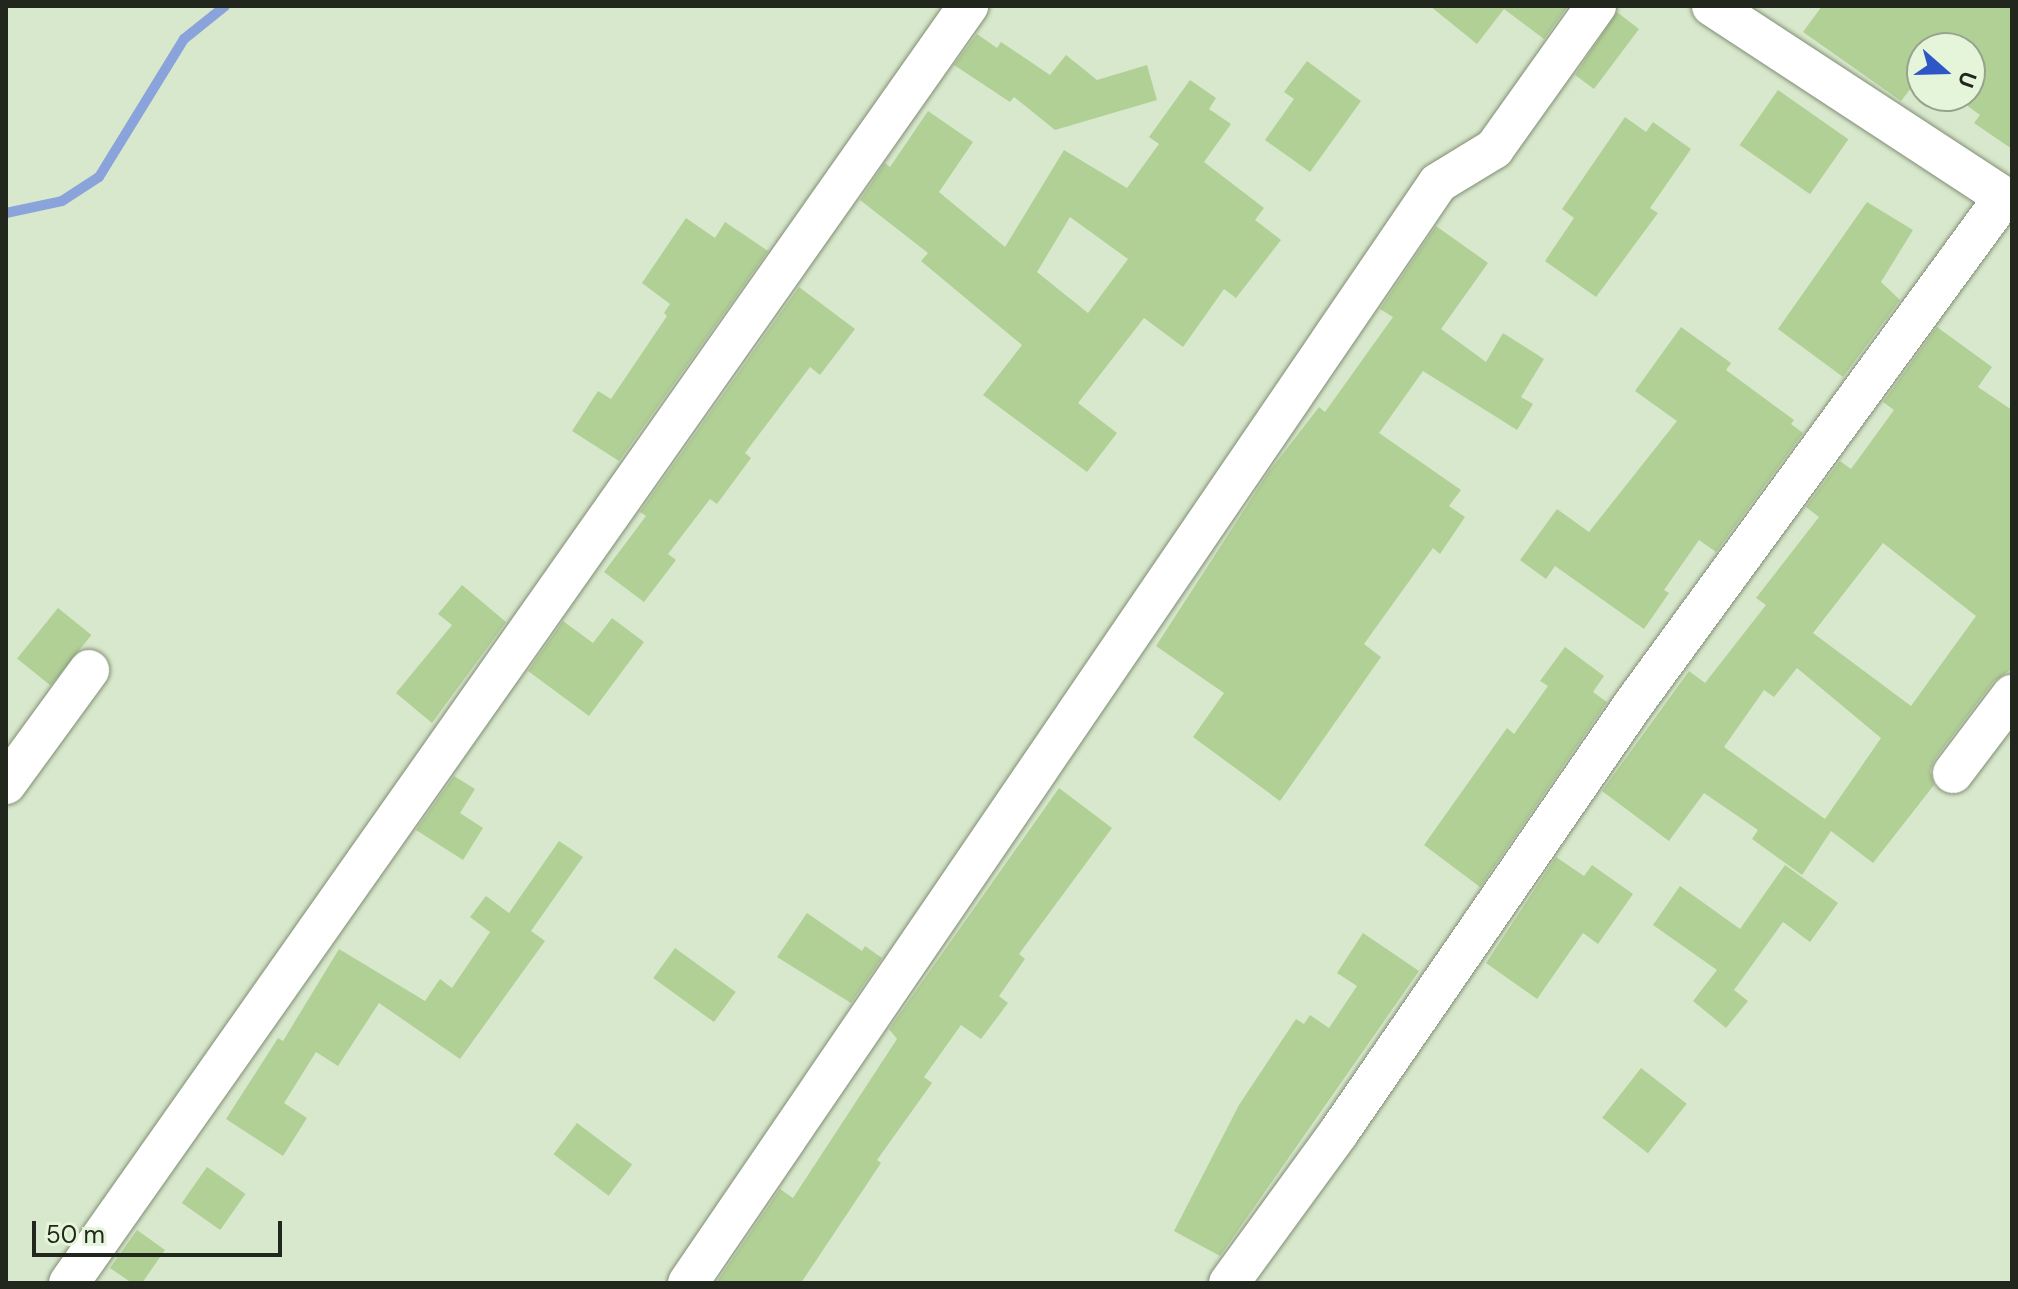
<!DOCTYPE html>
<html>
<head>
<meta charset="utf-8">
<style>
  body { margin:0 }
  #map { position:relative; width:2018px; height:1289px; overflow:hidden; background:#d8e8cc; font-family:"DM Sans",sans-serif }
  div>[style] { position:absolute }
  .stream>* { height:10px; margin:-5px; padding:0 5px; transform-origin:5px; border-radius:5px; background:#8aa4db }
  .building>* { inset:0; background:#b1d096; transform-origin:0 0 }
  .roads { filter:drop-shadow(0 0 2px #808e74) drop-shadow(0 0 2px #808e74) }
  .minor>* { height:40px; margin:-20px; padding:0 20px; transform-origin:20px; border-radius:20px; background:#fff }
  span { translate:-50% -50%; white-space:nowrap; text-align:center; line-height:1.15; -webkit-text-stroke:8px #e5f5d9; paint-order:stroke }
  .frame { position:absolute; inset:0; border:8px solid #22271d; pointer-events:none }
  .north { position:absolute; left:1906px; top:32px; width:80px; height:80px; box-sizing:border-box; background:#e5f5d9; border:2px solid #97a38e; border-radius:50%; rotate:110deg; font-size:22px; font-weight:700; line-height:32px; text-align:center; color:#22271d }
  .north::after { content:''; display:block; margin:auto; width:28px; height:36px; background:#2d57c6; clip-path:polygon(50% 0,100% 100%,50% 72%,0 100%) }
  .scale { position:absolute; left:32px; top:1221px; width:250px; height:36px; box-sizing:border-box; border:4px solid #22271d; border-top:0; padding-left:10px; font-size:24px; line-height:28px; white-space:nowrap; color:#22271d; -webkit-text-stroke:6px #e5f5d9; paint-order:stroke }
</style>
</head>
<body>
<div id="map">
  <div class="stream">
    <div style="left:6px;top:213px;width:57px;rotate:-12.1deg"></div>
    <div style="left:62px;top:201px;width:44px;rotate:-33deg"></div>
    <div style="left:99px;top:177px;width:162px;rotate:-58.4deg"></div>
    <div style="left:184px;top:39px;width:53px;rotate:-38.8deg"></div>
  </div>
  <div class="building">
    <div style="clip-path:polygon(1430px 6px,1568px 6px,1544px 39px,1504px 9px,1477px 44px)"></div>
    <div style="clip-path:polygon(1822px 6px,2012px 6px,2012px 149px,1974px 123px,1980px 115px,1954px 96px,1970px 96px,1970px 48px,1922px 48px,1922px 74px,1901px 101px,1803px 32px)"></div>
    <div style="clip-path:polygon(1617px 12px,1639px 29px,1594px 89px,1575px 75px)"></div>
    <div style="clip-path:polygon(977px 34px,997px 48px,1001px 42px,1050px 75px,1066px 55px,1097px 80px,1147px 65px,1157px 100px,1055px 130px,1014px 97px,1010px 102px,954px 65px)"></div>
    <div style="clip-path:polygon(1307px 61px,1361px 101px,1310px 172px,1265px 140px,1294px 99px,1284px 92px)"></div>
    <div style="clip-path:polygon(evenodd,1190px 80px,1216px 98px,1209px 109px,1231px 124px,1204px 162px,1264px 208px,1255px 220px,1281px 240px,1236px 298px,1224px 289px,1183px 347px,1144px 318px,1078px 403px,1117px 433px,1087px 472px,983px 395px,1022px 345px,921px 261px,928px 253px,860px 200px,885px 163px,890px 167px,928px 111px,973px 142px,939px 192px,1005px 247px,1064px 150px,1127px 188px,1159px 144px,1149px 137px,1190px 80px,1070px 217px,1128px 259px,1088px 313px,1037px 272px,1070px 217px)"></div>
    <div style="left:1778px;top:90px;width:86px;height:67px;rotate:35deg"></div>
    <div style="clip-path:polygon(1625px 117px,1646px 132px,1653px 122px,1691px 149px,1650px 208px,1658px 213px,1596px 297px,1545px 261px,1574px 218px,1562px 209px)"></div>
    <div style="clip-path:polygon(1867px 202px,1913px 230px,1881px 282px,1900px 300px,1843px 377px,1778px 329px)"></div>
    <div style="clip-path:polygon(686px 218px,715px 238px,725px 222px,768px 251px,619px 461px,572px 431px,598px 391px,611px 399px,667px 316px,664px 313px,670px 304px,642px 283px)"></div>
    <div style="clip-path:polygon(1436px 226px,1488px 263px,1441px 329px,1486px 362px,1503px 333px,1544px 359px,1521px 397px,1533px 404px,1517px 430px,1423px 371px,1379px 433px,1461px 490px,1449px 506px,1465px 517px,1440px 554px,1433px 548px,1364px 644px,1381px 657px,1280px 801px,1193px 737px,1224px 693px,1156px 646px,1268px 473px,1319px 407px,1325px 412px,1393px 317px,1380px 309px)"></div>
    <div style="clip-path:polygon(799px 287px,855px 329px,820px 375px,810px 367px,745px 453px,751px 458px,717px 504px,710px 499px,668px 554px,676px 560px,644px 602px,604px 572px,646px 516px,640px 512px)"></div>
    <div style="clip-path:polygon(1681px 327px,1731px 363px,1726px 370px,1794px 420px,1791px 424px,1803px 433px,1716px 552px,1699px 540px,1664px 590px,1669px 593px,1644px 629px,1555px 566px,1546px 579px,1520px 560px,1557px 509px,1589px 532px,1677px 421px,1635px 391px)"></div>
    <div style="clip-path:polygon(evenodd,1937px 327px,1992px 367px,1978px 387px,2012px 410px,2012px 669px,1994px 681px,1935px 759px,1930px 771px,1934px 785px,1873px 863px,1831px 831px,1802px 875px,1752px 839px,1758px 830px,1704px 793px,1669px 841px,1602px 791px,1689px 671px,1705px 683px,1766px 605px,1756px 598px,1819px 517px,1806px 507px,1840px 461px,1851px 469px,1894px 410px,1883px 402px,1937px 327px,1883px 543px,1976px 616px,1911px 706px,1813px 633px,1883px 543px,1937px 327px,1797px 668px,1881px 738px,1825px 819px,1724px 747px,1764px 690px,1774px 697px,1797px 668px)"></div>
    <div style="clip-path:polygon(462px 585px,506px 622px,432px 723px,396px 693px,452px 625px,438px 614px)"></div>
    <div style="left:58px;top:608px;width:43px;height:65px;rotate:39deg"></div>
    <div style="clip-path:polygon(612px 618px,644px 642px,589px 716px,528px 671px,563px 621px,593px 643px)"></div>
    <div style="clip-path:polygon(1565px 647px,1604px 676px,1593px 692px,1607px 702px,1480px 887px,1424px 845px,1507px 728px,1514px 734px,1548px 686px,1540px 681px)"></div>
    <div style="clip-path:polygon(454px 776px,475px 789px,460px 813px,483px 828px,463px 860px,416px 830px)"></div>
    <div style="clip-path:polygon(1059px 788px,1112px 828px,1019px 954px,1025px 959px,999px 996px,1008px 1003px,981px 1039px,961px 1025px,924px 1077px,932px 1083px,877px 1160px,881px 1163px,801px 1283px,716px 1283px,780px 1189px,793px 1198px,897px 1039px,889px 1029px)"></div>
    <div style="clip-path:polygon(559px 841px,583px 857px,531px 931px,545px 941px,460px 1059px,379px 1003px,338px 1066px,316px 1052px,284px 1103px,307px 1118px,283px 1156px,226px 1119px,278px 1038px,283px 1041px,339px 949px,425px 1001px,440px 979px,452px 988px,490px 932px,470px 917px,486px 896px,509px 913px)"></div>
    <div style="clip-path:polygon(1556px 857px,1584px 876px,1592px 865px,1633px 894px,1598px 944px,1583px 933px,1537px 999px,1486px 963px)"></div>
    <div style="clip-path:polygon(1785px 865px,1838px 903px,1810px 942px,1783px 922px,1734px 990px,1748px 1001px,1726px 1028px,1693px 1001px,1717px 970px,1653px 925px,1680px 886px,1740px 929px)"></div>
    <div style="clip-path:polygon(807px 913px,862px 951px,865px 946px,882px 958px,851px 1003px,777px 957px)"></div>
    <div style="clip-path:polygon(1363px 933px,1419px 971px,1220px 1256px,1174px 1231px,1239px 1105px,1296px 1019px,1304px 1024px,1310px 1015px,1329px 1028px,1357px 986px,1337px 973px)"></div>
    <div style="left:675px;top:948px;width:75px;height:37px;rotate:36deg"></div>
    <div style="left:1641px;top:1068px;width:58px;height:63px;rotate:38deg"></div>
    <div style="left:577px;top:1123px;width:69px;height:39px;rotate:37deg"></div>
    <div style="left:207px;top:1167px;width:47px;height:44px;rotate:35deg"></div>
    <div style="clip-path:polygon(137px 1230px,165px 1250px,142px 1283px,132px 1283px,110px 1268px)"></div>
  </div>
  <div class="roads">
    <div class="minor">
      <div style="left:1712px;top:6px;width:358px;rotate:33.2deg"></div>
      <div style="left:1953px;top:773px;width:98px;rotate:-52.9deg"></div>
      <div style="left:6px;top:784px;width:141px;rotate:-53.9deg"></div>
      <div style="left:69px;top:1283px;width:1562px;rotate:-54.85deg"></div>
      <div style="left:688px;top:1283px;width:1331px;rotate:-55.71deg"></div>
      <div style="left:1438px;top:183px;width:66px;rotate:-31.3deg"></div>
      <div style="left:1494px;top:149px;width:176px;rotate:-54.5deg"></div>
      <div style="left:1229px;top:1283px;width:187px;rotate:-53.9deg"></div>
      <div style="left:1339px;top:1132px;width:522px;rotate:-55.46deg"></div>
      <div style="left:1635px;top:702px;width:625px;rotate:-53.84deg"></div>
    </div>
  </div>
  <div class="frame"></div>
  <div class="north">U</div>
  <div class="scale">50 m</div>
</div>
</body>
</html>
